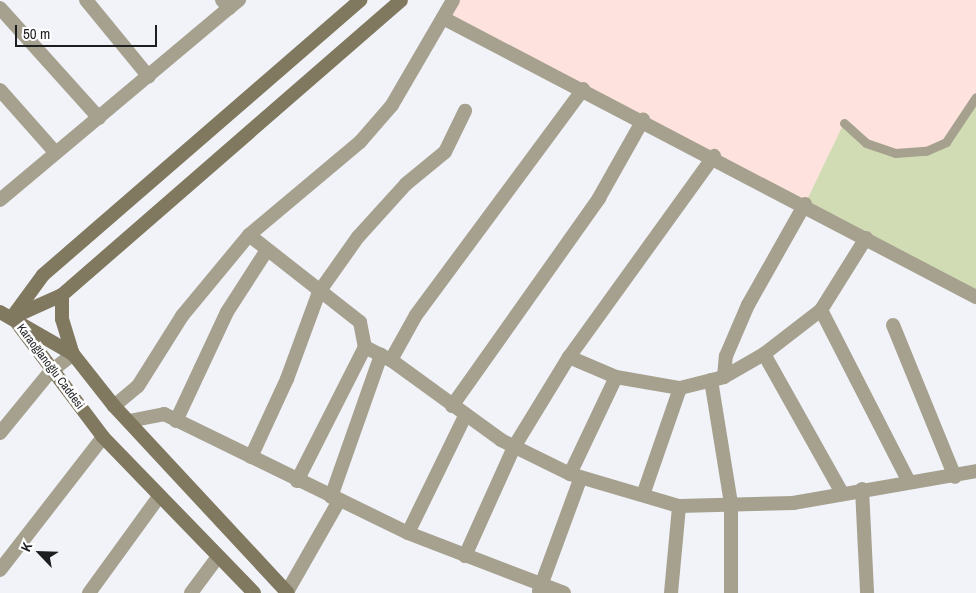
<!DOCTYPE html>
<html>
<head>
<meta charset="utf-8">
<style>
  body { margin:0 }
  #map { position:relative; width:976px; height:593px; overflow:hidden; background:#f1f3f9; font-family:"Archivo Narrow",sans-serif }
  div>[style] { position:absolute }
  .education>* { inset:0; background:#fde2de }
  .green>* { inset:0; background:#d1dcb5 }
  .service>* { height:9px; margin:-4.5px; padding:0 4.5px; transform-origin:4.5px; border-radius:4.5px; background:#a6a18f }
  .minor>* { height:14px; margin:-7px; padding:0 7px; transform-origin:7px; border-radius:7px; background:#a6a18f }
  .secondary>* { height:14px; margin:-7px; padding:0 7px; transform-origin:7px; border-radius:7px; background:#81795f }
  span { translate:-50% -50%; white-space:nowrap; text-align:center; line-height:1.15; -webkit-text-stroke:5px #fff; paint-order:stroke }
  .street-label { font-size:12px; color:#1d1e20 }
  .north { position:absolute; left:15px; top:528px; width:50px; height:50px; -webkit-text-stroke:4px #fff; paint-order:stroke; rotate:294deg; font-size:14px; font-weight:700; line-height:20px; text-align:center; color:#1d1e20 }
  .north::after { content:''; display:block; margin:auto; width:18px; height:22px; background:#1d1e20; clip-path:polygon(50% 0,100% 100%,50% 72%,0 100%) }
  .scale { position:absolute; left:15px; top:25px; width:142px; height:22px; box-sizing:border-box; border:2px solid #1d1e20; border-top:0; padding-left:6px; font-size:15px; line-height:18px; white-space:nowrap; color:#1d1e20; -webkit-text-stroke:4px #fff; paint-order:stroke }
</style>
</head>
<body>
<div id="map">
  <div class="education">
    <div style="clip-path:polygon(453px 0,976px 0,976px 97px,946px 142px,805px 204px,443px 18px)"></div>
  </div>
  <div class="green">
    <div style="clip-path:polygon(976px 97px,976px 297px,805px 204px,844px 123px,866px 143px,895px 153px,926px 151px,946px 142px)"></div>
  </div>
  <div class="service">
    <div style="left:844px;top:123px;width:30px;rotate:42deg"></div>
    <div style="left:866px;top:143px;width:31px;rotate:19deg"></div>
    <div style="left:895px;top:153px;width:31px;rotate:-4deg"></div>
    <div style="left:926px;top:151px;width:22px;rotate:-24deg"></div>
    <div style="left:946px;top:142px;width:54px;rotate:-56.3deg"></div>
  </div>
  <div class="minor">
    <div style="left:86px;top:0;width:99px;rotate:50.7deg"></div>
    <div style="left:222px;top:0;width:11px;rotate:49deg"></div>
    <div style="left:229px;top:8px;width:13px;rotate:-39deg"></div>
    <div style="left:0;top:8px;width:148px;rotate:48deg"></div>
    <div style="left:443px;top:18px;width:602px;rotate:27.63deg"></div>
    <div style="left:0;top:90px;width:84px;rotate:48.4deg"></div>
    <div style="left:0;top:200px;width:299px;rotate:-40deg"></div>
    <div style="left:249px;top:235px;width:141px;rotate:38.1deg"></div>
    <div style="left:360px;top:322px;width:25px;rotate:79deg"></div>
    <div style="left:365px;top:347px;width:29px;rotate:27deg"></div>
    <div style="left:391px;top:360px;width:136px;rotate:36deg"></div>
    <div style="left:501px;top:440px;width:77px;rotate:26.2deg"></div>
    <div style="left:570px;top:474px;width:114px;rotate:16.4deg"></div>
    <div style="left:679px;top:506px;width:114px;rotate:-1.5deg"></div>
    <div style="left:793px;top:503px;width:186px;rotate:-9.9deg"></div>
    <div style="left:821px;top:310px;width:191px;rotate:62.9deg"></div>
    <div style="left:893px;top:325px;width:164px;rotate:67.8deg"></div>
    <div style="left:764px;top:354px;width:159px;rotate:60.7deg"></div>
    <div style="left:569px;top:357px;width:51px;rotate:23.1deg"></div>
    <div style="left:616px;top:377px;width:65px;rotate:9.8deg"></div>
    <div style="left:680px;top:388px;width:45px;rotate:-14deg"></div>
    <div style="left:724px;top:377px;width:46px;rotate:-29.9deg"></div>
    <div style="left:764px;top:354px;width:72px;rotate:-37.7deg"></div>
    <div style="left:821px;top:310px;width:85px;rotate:-58deg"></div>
    <div style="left:391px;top:360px;width:51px;rotate:-60.9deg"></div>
    <div style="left:416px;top:315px;width:281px;rotate:-53.5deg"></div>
    <div style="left:724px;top:377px;width:21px;rotate:-85deg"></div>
    <div style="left:726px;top:356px;width:56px;rotate:-66.7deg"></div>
    <div style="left:748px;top:305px;width:116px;rotate:-60.6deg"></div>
    <div style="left:711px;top:380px;width:126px;rotate:80.8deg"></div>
    <div style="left:731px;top:504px;width:89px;rotate:90deg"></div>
    <div style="left:114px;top:406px;width:31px;rotate:-40deg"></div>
    <div style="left:138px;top:386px;width:83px;rotate:-57.8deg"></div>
    <div style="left:182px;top:316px;width:105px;rotate:-50.4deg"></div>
    <div style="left:249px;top:235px;width:145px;rotate:-40deg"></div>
    <div style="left:360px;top:142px;width:49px;rotate:-49.1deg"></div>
    <div style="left:392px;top:105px;width:121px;rotate:-59.8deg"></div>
    <div style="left:452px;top:406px;width:255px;rotate:-54.7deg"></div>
    <div style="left:599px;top:198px;width:90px;rotate:-60.6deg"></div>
    <div style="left:129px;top:421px;width:36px;rotate:-11deg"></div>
    <div style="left:164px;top:414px;width:271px;rotate:26deg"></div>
    <div style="left:408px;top:533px;width:167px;rotate:21deg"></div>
    <div style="left:176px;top:421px;width:120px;rotate:-64.9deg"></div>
    <div style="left:227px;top:312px;width:74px;rotate:-57.2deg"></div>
    <div style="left:0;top:433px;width:79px;rotate:-50.7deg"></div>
    <div style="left:50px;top:372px;width:29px;rotate:-38deg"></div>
    <div style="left:251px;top:457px;width:86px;rotate:-65.2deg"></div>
    <div style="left:287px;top:379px;width:93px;rotate:-69.8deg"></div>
    <div style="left:319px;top:292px;width:67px;rotate:-54.7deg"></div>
    <div style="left:358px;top:237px;width:72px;rotate:-47.8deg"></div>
    <div style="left:406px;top:184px;width:50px;rotate:-39.4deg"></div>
    <div style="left:445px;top:152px;width:46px;rotate:-64deg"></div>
    <div style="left:570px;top:474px;width:107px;rotate:-64.6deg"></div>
    <div style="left:297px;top:481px;width:150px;rotate:-63.1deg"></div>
    <div style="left:862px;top:489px;width:104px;rotate:87.2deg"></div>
    <div style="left:643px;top:495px;width:113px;rotate:-70.9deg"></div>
    <div style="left:331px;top:497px;width:151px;rotate:-70.6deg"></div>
    <div style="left:408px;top:533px;width:130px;rotate:-64deg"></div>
    <div style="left:465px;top:556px;width:120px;rotate:-65.8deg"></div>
    <div style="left:514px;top:447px;width:105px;rotate:-58.6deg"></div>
    <div style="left:569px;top:357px;width:248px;rotate:-54.2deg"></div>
    <div style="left:0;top:570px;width:168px;rotate:-52.2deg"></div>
    <div style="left:539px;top:591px;width:121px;rotate:-69.8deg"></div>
    <div style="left:287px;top:592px;width:105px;rotate:-60.3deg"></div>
    <div style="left:89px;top:593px;width:117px;rotate:-54deg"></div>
    <div style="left:191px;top:593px;width:44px;rotate:-53.4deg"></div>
    <div style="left:671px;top:593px;width:87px;rotate:-84.7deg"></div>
  </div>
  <div class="secondary">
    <div style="left:62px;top:295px;width:24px;rotate:90deg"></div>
    <div style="left:62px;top:319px;width:37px;rotate:73deg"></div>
    <div style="left:0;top:312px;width:84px;rotate:29.9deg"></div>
    <div style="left:73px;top:354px;width:66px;rotate:51.7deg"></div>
    <div style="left:114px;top:406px;width:255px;rotate:47.1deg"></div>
    <div style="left:13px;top:316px;width:51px;rotate:-53.8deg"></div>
    <div style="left:43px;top:275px;width:420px;rotate:-40.9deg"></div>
    <div style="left:13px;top:317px;width:54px;rotate:-24.2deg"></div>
    <div style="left:62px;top:295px;width:449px;rotate:-41deg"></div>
    <div style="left:18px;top:324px;width:141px;rotate:53deg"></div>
    <div style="left:103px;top:437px;width:217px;rotate:45.9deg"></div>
  </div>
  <div class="street-label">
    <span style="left:50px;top:367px;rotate:53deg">Karaoğlanoğlu Caddesi</span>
  </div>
  <div class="north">K</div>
  <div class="scale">50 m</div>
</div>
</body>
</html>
